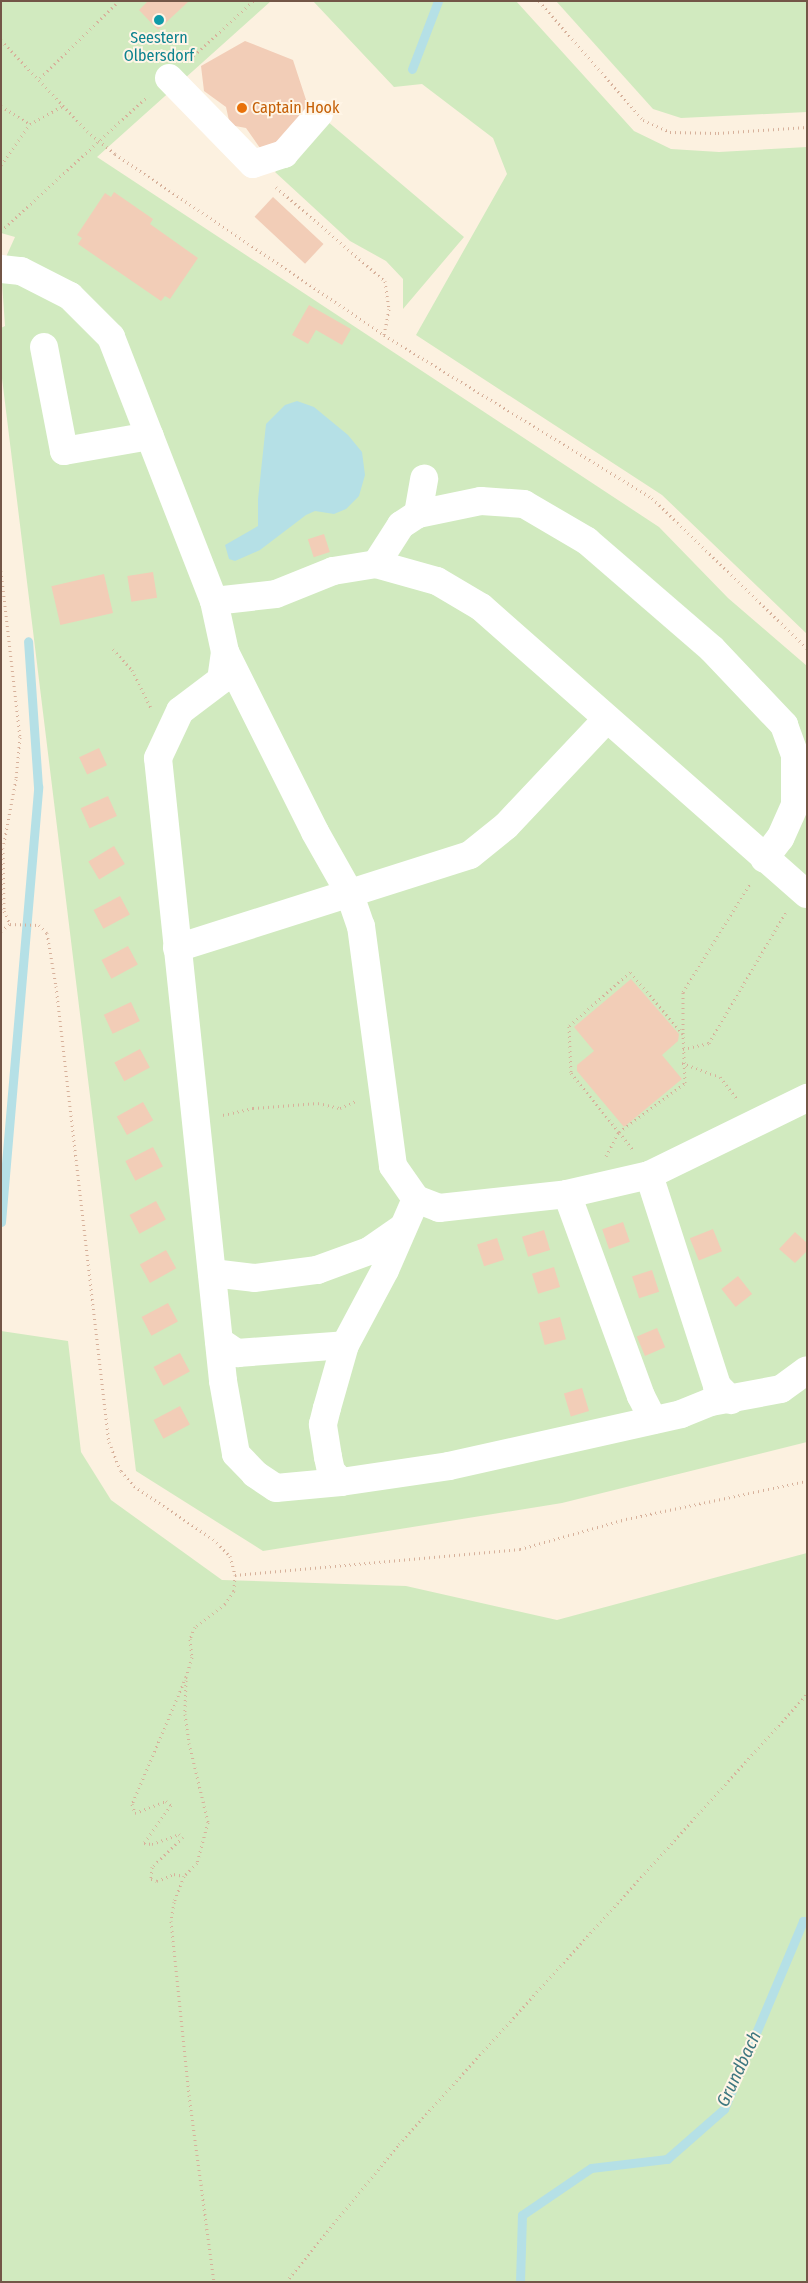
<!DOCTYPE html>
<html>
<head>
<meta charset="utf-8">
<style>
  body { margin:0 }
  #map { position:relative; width:808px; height:2283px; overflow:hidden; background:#fcf1e0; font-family:"Fira Sans Condensed",sans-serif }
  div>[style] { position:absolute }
  .green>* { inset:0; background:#d1eabf }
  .water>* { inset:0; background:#b5e0e6 }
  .stream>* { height:9px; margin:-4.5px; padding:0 4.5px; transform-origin:4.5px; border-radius:4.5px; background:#b5e0e6 }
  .building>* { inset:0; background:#f2cdb7; transform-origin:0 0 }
  .path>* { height:3px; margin-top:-1.5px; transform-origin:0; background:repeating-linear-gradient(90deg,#d7b19b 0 1px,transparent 0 5px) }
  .minor>* { height:28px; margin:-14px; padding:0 14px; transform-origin:14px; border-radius:14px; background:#fff }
  .dots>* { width:14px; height:14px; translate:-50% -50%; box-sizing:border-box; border:2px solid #fff5e6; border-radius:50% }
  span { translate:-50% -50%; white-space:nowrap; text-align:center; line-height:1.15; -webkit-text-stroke:4px #fff5e6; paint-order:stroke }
  .culture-label { font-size:16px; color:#0d838f }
  .food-label { font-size:16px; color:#c56008 }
  .left { translate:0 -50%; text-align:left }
  .water-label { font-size:18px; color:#3e7780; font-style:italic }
  .frame { position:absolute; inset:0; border:2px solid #735647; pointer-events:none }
</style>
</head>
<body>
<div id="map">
  <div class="green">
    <div style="clip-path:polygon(1px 1px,271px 1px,97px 157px,659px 527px,728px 598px,807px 666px,807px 1442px,562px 1503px,263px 1551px,136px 1471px,1px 370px,1px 328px,5px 326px,1px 268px,15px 237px,1px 233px)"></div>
    <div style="clip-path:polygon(313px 1px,516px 1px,634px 131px,671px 149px,719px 152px,807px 147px,807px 634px,662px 495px,416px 335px,507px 174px,493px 138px,422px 84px,394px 87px)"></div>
    <div style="clip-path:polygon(556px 1px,807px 1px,807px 112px,681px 118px,653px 109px)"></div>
    <div style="clip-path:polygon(327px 121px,464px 237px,403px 309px,403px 279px,386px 261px,350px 241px,275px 172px)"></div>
    <div style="clip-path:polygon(1px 1331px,68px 1341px,81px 1452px,111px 1500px,222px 1580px,406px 1586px,557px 1620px,807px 1553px,807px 2282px,1px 2282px)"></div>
  </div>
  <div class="water">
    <div style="clip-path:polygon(297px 401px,314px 407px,348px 435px,362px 452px,365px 475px,359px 496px,346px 509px,334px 514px,315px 511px,306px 515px,260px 550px,235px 561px,229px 559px,225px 545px,258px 526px,258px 499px,266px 424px,285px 405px)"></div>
  </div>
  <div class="stream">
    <div style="left:412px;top:69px;width:73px;rotate:-69.1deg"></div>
    <div style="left:1px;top:1222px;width:437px;rotate:-85.1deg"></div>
    <div style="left:38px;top:787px;width:146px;rotate:-93.9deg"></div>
    <div style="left:520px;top:2282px;width:67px;rotate:-88.3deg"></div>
    <div style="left:522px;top:2215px;width:83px;rotate:-34.3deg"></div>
    <div style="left:591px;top:2168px;width:77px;rotate:-6.8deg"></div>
    <div style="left:667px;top:2159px;width:76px;rotate:-41.3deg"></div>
    <div style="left:724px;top:2109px;width:204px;rotate:-67.2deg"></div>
    <div style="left:803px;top:1921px;width:4px"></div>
  </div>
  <div class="building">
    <div style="clip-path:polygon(148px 1px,189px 1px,158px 30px,139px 10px)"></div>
    <div style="clip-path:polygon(245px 41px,293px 60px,310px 112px,283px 147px,260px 148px,246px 128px,230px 125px,226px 107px,204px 91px,201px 66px)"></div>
    <div style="clip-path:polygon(114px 192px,153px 219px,150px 224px,198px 258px,170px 299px,165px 296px,161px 301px,78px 244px,82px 238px,77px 235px,105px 193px,111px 197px)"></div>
    <div style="left:273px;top:197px;width:69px;height:27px;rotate:43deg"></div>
    <div style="clip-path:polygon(309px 305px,351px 329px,342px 345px,316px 330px,308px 344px,292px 335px)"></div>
    <div style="left:324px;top:534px;width:19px;height:17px;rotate:72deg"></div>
    <div style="left:153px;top:572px;width:26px;height:26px;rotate:81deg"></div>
    <div style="left:104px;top:574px;width:40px;height:54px;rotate:77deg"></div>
    <div style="left:99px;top:748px;width:19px;height:22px;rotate:65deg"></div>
    <div style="left:108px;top:796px;width:22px;height:30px;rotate:66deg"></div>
    <div style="left:114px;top:846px;width:21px;height:30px;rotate:59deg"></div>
    <div style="left:120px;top:896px;width:21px;height:30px;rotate:62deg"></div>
    <div style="left:128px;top:946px;width:21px;height:30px;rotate:62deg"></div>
    <div style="clip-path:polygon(631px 979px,679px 1034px,678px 1041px,662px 1055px,682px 1079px,624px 1127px,577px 1071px,577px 1065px,594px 1051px,574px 1027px)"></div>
    <div style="left:131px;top:1002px;width:21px;height:30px;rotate:65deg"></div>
    <div style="left:140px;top:1049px;width:21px;height:29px;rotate:62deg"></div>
    <div style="left:143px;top:1102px;width:21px;height:30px;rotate:61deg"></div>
    <div style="left:153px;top:1147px;width:22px;height:31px;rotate:63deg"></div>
    <div style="left:156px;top:1201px;width:21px;height:30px;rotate:62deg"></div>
    <div style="left:623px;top:1222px;width:21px;height:22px;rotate:71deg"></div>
    <div style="left:713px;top:1229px;width:24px;height:25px;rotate:68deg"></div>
    <div style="left:544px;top:1230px;width:21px;height:23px;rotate:73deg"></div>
    <div style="clip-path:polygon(795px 1232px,807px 1243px,807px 1251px,795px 1263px,779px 1249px)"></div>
    <div style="left:497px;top:1238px;width:23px;height:21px;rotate:72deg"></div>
    <div style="left:166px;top:1250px;width:21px;height:30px;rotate:61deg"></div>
    <div style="left:554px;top:1267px;width:21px;height:23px;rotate:73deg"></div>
    <div style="left:652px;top:1270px;width:23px;height:21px;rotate:72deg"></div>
    <div style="left:738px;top:1276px;width:23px;height:21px;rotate:52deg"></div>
    <div style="left:168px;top:1303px;width:21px;height:30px;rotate:62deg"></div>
    <div style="left:560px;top:1317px;width:23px;height:22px;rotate:75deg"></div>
    <div style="left:657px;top:1328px;width:21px;height:22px;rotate:67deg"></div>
    <div style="left:180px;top:1353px;width:21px;height:30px;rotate:62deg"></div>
    <div style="left:582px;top:1388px;width:24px;height:19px;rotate:73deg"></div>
    <div style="left:180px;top:1406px;width:21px;height:30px;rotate:62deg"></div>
  </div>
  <div class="path">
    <div style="left:539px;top:1px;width:158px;rotate:48.8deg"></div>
    <div style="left:643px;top:120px;width:30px;rotate:24deg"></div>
    <div style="left:670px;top:132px;width:48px;rotate:1.2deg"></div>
    <div style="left:718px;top:133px;width:89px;rotate:-3.9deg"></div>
    <div style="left:1px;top:40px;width:125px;rotate:46.6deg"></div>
    <div style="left:87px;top:131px;width:36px;rotate:39deg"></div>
    <div style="left:115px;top:154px;width:324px;rotate:33.9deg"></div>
    <div style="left:384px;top:335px;width:314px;rotate:31.3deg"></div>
    <div style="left:652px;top:498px;width:216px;rotate:44.1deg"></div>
    <div style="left:190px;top:59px;width:86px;rotate:-42.6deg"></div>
    <div style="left:40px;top:78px;width:110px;rotate:-44.3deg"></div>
    <div style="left:1px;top:106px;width:34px;rotate:32deg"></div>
    <div style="left:1px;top:165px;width:50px;rotate:-54.7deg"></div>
    <div style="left:30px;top:124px;width:39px;rotate:-29deg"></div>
    <div style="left:276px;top:187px;width:144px;rotate:40.8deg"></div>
    <div style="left:385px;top:281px;width:28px;rotate:82deg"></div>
    <div style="left:389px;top:309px;width:26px;rotate:101deg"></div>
    <div style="left:1px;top:231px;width:200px;rotate:-42.6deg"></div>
    <div style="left:1px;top:571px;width:167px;rotate:83.5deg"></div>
    <div style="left:20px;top:737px;width:42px;rotate:95.4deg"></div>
    <div style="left:16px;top:779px;width:70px;rotate:100.7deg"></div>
    <div style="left:3px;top:848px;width:63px;rotate:89.1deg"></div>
    <div style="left:4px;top:911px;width:14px;rotate:65deg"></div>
    <div style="left:113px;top:649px;width:28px;rotate:48deg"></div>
    <div style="left:132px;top:670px;width:42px;rotate:63.4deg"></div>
    <div style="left:1px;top:931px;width:11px;rotate:-38deg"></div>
    <div style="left:10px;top:924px;width:29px;rotate:2deg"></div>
    <div style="left:39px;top:925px;width:11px;rotate:45deg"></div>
    <div style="left:47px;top:933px;width:54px;rotate:80.4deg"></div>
    <div style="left:56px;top:986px;width:459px;rotate:83.4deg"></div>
    <div style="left:109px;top:1442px;width:31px;rotate:68deg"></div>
    <div style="left:121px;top:1471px;width:20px;rotate:49deg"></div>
    <div style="left:134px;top:1486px;width:95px;rotate:33.9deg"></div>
    <div style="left:213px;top:1539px;width:24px;rotate:45deg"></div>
    <div style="left:230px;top:1556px;width:20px;rotate:75deg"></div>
    <div style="left:235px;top:1575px;width:16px;rotate:94deg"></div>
    <div style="left:234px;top:1591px;width:16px;rotate:125deg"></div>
    <div style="left:225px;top:1604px;width:38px;rotate:143deg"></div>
    <div style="left:195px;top:1627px;width:13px;rotate:113deg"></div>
    <div style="left:190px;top:1639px;width:18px;rotate:84deg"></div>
    <div style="left:192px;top:1657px;width:21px;rotate:107deg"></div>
    <div style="left:186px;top:1677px;width:138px;rotate:113deg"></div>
    <div style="left:132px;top:1804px;width:9px;rotate:72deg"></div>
    <div style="left:135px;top:1813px;width:33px;rotate:-21deg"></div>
    <div style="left:166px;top:1801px;width:6px;rotate:39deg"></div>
    <div style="left:171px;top:1805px;width:47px;rotate:125.4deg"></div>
    <div style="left:144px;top:1843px;width:8px;rotate:7deg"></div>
    <div style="left:152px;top:1844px;width:29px;rotate:-20deg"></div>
    <div style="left:179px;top:1834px;width:5px;rotate:37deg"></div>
    <div style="left:183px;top:1837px;width:43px;rotate:135.9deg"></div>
    <div style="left:152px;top:1867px;width:12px;rotate:95deg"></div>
    <div style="left:151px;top:1879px;width:6px;rotate:18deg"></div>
    <div style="left:157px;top:1881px;width:18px;rotate:-22deg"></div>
    <div style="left:174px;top:1874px;width:10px;rotate:11deg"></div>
    <div style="left:683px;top:1034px;width:42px;rotate:-90deg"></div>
    <div style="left:683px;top:992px;width:129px;rotate:-58.3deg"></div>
    <div style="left:683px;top:1049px;width:27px;rotate:-13deg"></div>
    <div style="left:709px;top:1043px;width:152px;rotate:-59.6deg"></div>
    <div style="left:682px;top:1063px;width:40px;rotate:20.2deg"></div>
    <div style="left:720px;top:1077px;width:29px;rotate:52deg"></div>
    <div style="left:223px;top:1115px;width:31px;rotate:-13deg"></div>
    <div style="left:253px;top:1108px;width:65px;rotate:-4.4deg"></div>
    <div style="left:318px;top:1103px;width:23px;rotate:13deg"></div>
    <div style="left:340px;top:1108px;width:17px;rotate:-24deg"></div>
    <div style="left:606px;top:1156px;width:27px;rotate:-62deg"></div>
    <div style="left:619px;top:1132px;width:82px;rotate:-36.6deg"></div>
    <div style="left:685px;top:1083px;width:49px;rotate:-92.3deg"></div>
    <div style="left:683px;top:1034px;width:82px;rotate:-130.5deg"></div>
    <div style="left:630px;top:972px;width:81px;rotate:138.5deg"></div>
    <div style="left:569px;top:1026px;width:47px;rotate:87.6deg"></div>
    <div style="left:571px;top:1073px;width:76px;rotate:50.9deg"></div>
    <div style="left:619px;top:1132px;width:24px;rotate:52deg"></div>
    <div style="left:235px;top:1575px;width:286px;rotate:-5.2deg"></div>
    <div style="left:520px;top:1549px;width:110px;rotate:-15.8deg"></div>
    <div style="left:626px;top:1519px;width:185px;rotate:-11.9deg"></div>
    <div style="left:186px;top:1680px;width:34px;rotate:92deg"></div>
    <div style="left:185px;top:1714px;width:29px;rotate:82deg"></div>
    <div style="left:189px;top:1743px;width:81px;rotate:76.5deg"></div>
    <div style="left:208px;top:1822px;width:42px;rotate:105deg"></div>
    <div style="left:197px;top:1863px;width:18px;rotate:135deg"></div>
    <div style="left:184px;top:1876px;width:28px;rotate:111deg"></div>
    <div style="left:174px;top:1902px;width:19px;rotate:99deg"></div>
    <div style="left:171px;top:1921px;width:175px;rotate:84.1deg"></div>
    <div style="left:189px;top:2095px;width:189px;rotate:82.4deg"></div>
    <div style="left:286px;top:2282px;width:178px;rotate:-50.7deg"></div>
    <div style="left:399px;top:2144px;width:607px;rotate:-47.8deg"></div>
  </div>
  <div class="minor">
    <div style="left:169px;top:78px;width:120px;rotate:45.7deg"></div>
    <div style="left:253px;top:164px;width:33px;rotate:-18deg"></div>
    <div style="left:284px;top:154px;width:53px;rotate:-48.8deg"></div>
    <div style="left:1px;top:269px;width:20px;rotate:6deg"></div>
    <div style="left:21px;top:271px;width:55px;rotate:27deg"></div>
    <div style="left:70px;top:296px;width:58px;rotate:45deg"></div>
    <div style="left:111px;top:337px;width:283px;rotate:68.7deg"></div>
    <div style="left:214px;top:601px;width:52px;rotate:77.8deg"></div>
    <div style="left:225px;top:652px;width:28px;rotate:98deg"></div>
    <div style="left:221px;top:680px;width:51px;rotate:142.9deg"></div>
    <div style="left:180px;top:711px;width:52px;rotate:115.1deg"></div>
    <div style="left:158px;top:758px;width:626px;rotate:84.04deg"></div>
    <div style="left:223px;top:1381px;width:74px;rotate:79.9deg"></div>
    <div style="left:236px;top:1454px;width:28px;rotate:46deg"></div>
    <div style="left:255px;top:1474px;width:25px;rotate:34deg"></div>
    <div style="left:276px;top:1488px;width:65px;rotate:-5.3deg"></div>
    <div style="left:341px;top:1482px;width:109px;rotate:-8.4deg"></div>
    <div style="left:449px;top:1466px;width:238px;rotate:-12.6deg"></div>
    <div style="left:681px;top:1414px;width:32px;rotate:-22deg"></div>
    <div style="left:711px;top:1402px;width:71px;rotate:-10.5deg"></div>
    <div style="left:781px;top:1389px;width:32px;rotate:-36deg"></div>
    <div style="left:44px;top:347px;width:106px;rotate:79.1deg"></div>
    <div style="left:64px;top:451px;width:87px;rotate:-9.9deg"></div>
    <div style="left:418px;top:514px;width:36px;rotate:-80deg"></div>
    <div style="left:376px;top:564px;width:46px;rotate:-57.3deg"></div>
    <div style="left:401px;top:525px;width:20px;rotate:-33deg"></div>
    <div style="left:418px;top:514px;width:64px;rotate:-11.7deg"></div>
    <div style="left:481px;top:501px;width:43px;rotate:4deg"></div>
    <div style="left:524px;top:504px;width:73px;rotate:30.4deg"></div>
    <div style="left:587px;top:541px;width:165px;rotate:40.8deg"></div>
    <div style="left:712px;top:649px;width:105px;rotate:46.5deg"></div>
    <div style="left:784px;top:725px;width:33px;rotate:70deg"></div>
    <div style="left:795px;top:756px;width:49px;rotate:90deg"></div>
    <div style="left:795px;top:805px;width:36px;rotate:114deg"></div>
    <div style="left:780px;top:838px;width:26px;rotate:127deg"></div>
    <div style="left:214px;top:601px;width:62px;rotate:-6.4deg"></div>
    <div style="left:276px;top:594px;width:61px;rotate:-22deg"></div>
    <div style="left:333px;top:571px;width:44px;rotate:-9.2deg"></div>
    <div style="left:376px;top:564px;width:63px;rotate:15.6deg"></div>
    <div style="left:437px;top:581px;width:51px;rotate:30.6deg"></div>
    <div style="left:481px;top:607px;width:434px;rotate:41.4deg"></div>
    <div style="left:225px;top:652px;width:201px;rotate:63.4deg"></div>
    <div style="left:315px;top:832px;width:69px;rotate:60.5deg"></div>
    <div style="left:349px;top:892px;width:36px;rotate:71deg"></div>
    <div style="left:361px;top:926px;width:242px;rotate:82.4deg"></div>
    <div style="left:393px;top:1166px;width:40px;rotate:55.1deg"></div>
    <div style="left:416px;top:1199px;width:25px;rotate:21deg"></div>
    <div style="left:439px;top:1208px;width:129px;rotate:-6.2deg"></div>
    <div style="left:567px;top:1194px;width:84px;rotate:-13deg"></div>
    <div style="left:649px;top:1175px;width:176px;rotate:-26deg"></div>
    <div style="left:177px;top:948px;width:307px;rotate:-17.6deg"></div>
    <div style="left:470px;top:855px;width:46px;rotate:-38.9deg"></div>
    <div style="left:506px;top:826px;width:147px;rotate:-46.7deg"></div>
    <div style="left:649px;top:1175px;width:222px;rotate:72.1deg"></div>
    <div style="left:717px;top:1386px;width:20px;rotate:45deg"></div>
    <div style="left:567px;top:1194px;width:215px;rotate:69.9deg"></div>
    <div style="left:641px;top:1396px;width:27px;rotate:63deg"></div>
    <div style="left:212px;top:1273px;width:42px;rotate:6.8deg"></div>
    <div style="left:254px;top:1278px;width:64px;rotate:-7.2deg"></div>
    <div style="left:317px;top:1270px;width:55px;rotate:-20.1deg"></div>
    <div style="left:369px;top:1251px;width:40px;rotate:-34.9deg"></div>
    <div style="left:219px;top:1341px;width:22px;rotate:34deg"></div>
    <div style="left:237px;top:1353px;width:108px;rotate:-4.2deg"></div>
    <div style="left:341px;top:1482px;width:15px;rotate:-132deg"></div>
    <div style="left:331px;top:1471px;width:14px;rotate:-102deg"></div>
    <div style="left:328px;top:1457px;width:33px;rotate:-99deg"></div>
    <div style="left:323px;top:1424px;width:16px;rotate:-76deg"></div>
    <div style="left:327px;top:1408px;width:66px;rotate:-74.1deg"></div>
    <div style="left:345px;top:1345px;width:85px;rotate:-61.9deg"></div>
    <div style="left:385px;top:1270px;width:77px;rotate:-66.4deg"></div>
  </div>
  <div class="dots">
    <div style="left:159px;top:20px;background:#0f9aa8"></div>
    <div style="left:242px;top:108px;background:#e8710a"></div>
  </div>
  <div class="culture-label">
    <span style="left:159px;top:47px">Seestern<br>Olbersdorf</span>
  </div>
  <div class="food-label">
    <span class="left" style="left:252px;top:108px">Captain Hook</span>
  </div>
  <div class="water-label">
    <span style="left:739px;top:2069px;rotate:-65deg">Grundbach</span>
  </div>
  <div class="frame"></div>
</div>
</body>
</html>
